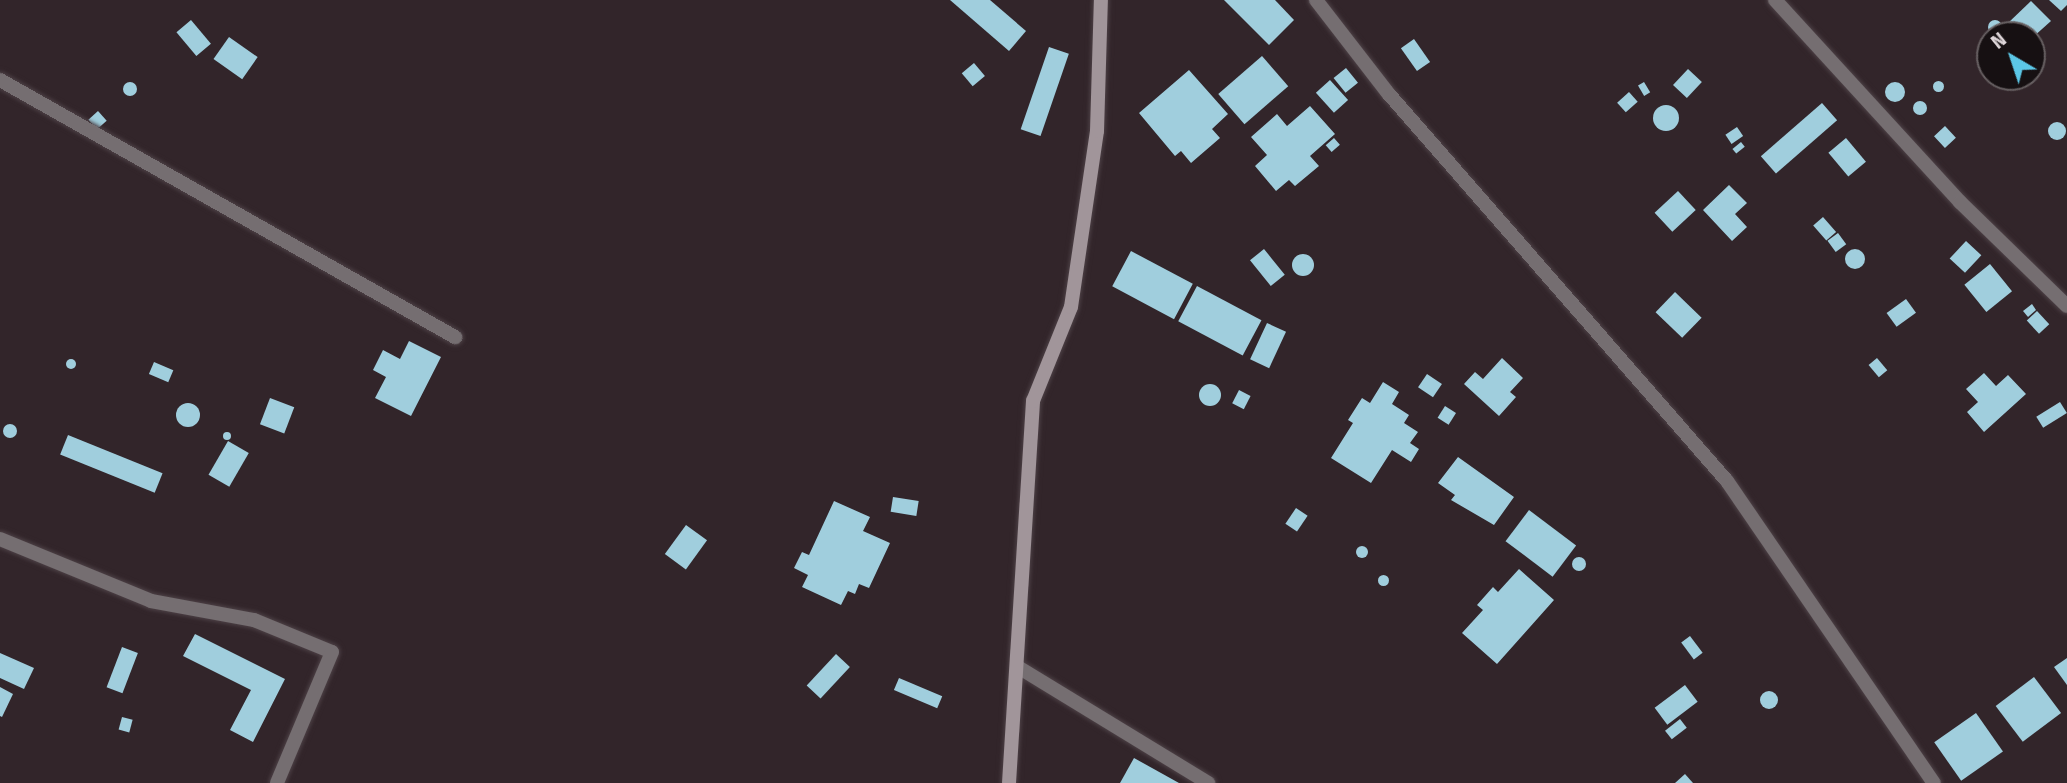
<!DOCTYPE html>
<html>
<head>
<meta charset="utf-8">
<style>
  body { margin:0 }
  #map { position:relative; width:2067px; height:783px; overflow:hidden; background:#32252a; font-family:"Fira Sans",sans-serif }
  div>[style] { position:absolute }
  .building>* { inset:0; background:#a0cedd; transform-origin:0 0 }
  .round { border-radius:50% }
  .roads { filter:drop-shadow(0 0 2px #4d4146) drop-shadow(0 0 2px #4d4146) }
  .street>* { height:14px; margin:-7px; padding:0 7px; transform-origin:7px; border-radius:7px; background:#756e71 }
  .secondary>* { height:14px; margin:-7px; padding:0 7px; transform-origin:7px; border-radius:7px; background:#a1959a }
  span { translate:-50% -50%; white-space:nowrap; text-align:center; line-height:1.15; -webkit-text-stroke:7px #161012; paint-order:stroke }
  .north { position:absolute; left:1976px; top:21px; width:70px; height:70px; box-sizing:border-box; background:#161012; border:2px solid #665f61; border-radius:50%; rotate:321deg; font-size:19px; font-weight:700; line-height:28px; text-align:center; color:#ddd5d8 }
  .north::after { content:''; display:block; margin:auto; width:24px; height:32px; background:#5cc7e7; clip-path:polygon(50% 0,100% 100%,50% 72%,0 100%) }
</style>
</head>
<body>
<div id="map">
  <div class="building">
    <div style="clip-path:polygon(950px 0,990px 0,1026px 31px,1009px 51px)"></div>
    <div style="clip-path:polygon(1224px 0,1275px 0,1294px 20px,1269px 45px)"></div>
    <div style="clip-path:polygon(2049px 0,2067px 0,2067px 5px,2061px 11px)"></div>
    <div style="clip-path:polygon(2031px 1px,2051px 21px,2032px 38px,2019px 35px,2007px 24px)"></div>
    <div style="left:191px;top:20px;width:31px;height:19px;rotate:50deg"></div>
    <div class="round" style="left:1988px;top:20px;width:14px;height:14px"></div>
    <div style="left:229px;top:37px;width:35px;height:27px;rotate:35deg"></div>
    <div style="left:1414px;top:39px;width:28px;height:16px;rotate:55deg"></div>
    <div style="left:1049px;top:47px;width:21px;height:87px;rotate:19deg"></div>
    <div style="left:1262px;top:56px;width:40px;height:58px;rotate:49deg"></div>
    <div style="left:974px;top:63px;width:17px;height:16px;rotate:50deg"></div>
    <div style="left:1346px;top:68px;width:19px;height:16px;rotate:51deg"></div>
    <div style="left:1688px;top:69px;width:19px;height:22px;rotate:43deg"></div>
    <div style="clip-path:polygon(1189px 70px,1228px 114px,1212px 129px,1220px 138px,1191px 163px,1181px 151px,1175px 156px,1139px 113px)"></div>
    <div style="left:1330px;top:80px;width:27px;height:19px;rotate:48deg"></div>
    <div class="round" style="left:1932.5px;top:80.5px;width:11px;height:11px"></div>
    <div class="round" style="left:123px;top:82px;width:14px;height:14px"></div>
    <div style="left:1644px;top:82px;width:12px;height:7px;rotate:59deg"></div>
    <div class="round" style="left:1885px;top:82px;width:20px;height:20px"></div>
    <div style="left:1629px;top:92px;width:13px;height:16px;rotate:48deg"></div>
    <div class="round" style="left:1913px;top:101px;width:14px;height:14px"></div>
    <div style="left:1822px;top:103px;width:23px;height:81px;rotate:49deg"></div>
    <div class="round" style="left:1653px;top:105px;width:26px;height:26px"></div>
    <div style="clip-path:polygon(1310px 106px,1335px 134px,1310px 156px,1319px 166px,1295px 186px,1289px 180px,1276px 191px,1255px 166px,1267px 155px,1251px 137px,1277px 114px,1287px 126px)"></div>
    <div style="left:98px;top:111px;width:13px;height:13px;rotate:48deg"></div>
    <div class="round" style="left:2048px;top:122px;width:18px;height:18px"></div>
    <div style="left:1945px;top:126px;width:16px;height:15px;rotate:47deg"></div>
    <div style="left:1737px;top:127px;width:11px;height:14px;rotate:56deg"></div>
    <div style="left:1334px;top:138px;width:9px;height:11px;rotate:49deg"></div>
    <div style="left:1846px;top:138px;width:31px;height:23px;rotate:50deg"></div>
    <div style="left:1741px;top:142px;width:6px;height:11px;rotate:51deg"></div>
    <div style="clip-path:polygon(1729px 185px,1747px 203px,1735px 214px,1747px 227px,1732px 241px,1703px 210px)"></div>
    <div style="left:1678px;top:191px;width:26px;height:32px;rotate:47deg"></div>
    <div style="left:1823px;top:217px;width:20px;height:13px;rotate:49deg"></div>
    <div style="left:1838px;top:233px;width:14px;height:13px;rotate:54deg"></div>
    <div style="left:1966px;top:241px;width:21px;height:24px;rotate:43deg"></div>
    <div class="round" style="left:1845px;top:249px;width:20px;height:20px"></div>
    <div style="left:1264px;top:249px;width:33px;height:18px;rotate:51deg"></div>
    <div style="left:1131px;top:251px;width:70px;height:40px;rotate:28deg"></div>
    <div class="round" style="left:1292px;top:254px;width:22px;height:22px"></div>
    <div style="left:1990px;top:264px;width:35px;height:33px;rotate:51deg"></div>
    <div style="left:1197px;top:286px;width:73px;height:40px;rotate:28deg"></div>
    <div style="left:1675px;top:292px;width:37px;height:28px;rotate:44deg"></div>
    <div style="left:1906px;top:299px;width:17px;height:24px;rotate:54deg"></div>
    <div style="clip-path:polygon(2032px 304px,2036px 310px,2028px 317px,2023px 311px)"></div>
    <div style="left:2037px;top:311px;width:18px;height:14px;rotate:47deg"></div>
    <div style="left:1267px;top:323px;width:21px;height:40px;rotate:25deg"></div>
    <div style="clip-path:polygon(409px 341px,441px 357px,411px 416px,375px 398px,386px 377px,373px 370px,383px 350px,400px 359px)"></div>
    <div style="clip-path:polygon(1502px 358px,1523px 378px,1510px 392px,1516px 397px,1499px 416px,1464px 384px,1475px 372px,1483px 379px)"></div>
    <div style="left:1877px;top:358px;width:16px;height:11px;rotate:50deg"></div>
    <div class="round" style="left:66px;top:359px;width:10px;height:10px"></div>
    <div style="left:154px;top:362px;width:21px;height:13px;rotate:23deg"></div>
    <div style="clip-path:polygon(1984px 373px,1996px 386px,2008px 375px,2026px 394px,1984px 432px,1967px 412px,1978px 402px,1966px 389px)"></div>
    <div style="left:1427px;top:374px;width:18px;height:16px;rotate:34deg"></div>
    <div style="clip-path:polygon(1383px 382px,1399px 392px,1392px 404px,1409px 415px,1404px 423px,1418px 432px,1410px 443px,1419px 449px,1411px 462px,1392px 450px,1371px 483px,1331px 458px,1353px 423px,1348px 420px,1362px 398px,1370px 403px)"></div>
    <div class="round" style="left:1199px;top:384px;width:22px;height:22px"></div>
    <div style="left:1239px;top:390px;width:13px;height:15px;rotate:27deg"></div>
    <div style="left:270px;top:398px;width:26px;height:28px;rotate:21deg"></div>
    <div style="left:2060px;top:402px;width:13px;height:28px;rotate:58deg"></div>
    <div class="round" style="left:176px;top:403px;width:24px;height:24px"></div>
    <div style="left:1445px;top:406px;width:13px;height:14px;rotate:32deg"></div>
    <div class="round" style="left:3px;top:424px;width:14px;height:14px"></div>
    <div class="round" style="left:223px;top:432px;width:8px;height:8px"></div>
    <div style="left:68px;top:435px;width:102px;height:21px;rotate:22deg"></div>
    <div style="left:228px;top:441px;width:24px;height:39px;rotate:30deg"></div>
    <div style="clip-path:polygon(1458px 457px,1514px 497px,1494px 525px,1451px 500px,1455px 495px,1438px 483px)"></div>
    <div style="left:893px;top:497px;width:26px;height:15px;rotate:9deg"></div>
    <div style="clip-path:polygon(834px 501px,870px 517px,863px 531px,890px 543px,869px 588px,859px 584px,855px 594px,848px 591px,841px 605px,802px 587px,808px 575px,794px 568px,802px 552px,809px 555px)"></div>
    <div style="left:1296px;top:508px;width:14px;height:19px;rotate:34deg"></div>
    <div style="left:1529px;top:510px;width:59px;height:39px;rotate:37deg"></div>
    <div style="left:686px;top:525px;width:26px;height:36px;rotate:36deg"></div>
    <div class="round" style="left:1356px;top:546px;width:12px;height:12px"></div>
    <div class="round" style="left:1572px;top:557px;width:14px;height:14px"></div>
    <div style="clip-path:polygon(1519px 569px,1554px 600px,1497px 664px,1462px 633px,1483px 610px,1477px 605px,1493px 587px,1498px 592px)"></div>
    <div class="round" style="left:1377.5px;top:574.5px;width:11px;height:11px"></div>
    <div style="clip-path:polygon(195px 634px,285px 679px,253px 742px,230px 730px,251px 690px,183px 656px)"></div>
    <div style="left:1690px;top:636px;width:21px;height:11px;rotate:53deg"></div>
    <div style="left:122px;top:647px;width:17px;height:43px;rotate:21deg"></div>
    <div style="clip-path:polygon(0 653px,34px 668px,24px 689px,0 678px)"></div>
    <div style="left:836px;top:654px;width:19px;height:43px;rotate:43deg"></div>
    <div style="clip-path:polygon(2067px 658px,2067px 685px,2054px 667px)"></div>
    <div style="left:2034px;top:677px;width:45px;height:48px;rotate:53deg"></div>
    <div style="left:899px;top:678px;width:47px;height:13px;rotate:23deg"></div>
    <div style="left:1685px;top:685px;width:21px;height:38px;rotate:53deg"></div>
    <div style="clip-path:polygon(0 687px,13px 694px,2px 717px,0 716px)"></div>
    <div class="round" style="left:1760px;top:691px;width:18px;height:18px"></div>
    <div style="left:1976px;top:713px;width:47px;height:51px;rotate:55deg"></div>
    <div style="left:122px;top:717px;width:11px;height:13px;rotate:15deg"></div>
    <div style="left:1680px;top:719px;width:11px;height:19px;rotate:52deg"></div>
    <div style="clip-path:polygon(1134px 758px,1179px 783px,1120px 783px)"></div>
    <div style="clip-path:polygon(1685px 774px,1693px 783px,1675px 783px)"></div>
  </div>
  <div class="roads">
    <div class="street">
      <div style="left:1316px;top:0;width:118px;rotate:52.3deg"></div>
      <div style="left:1388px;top:93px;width:515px;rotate:48.86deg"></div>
      <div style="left:1727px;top:481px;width:366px;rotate:55.6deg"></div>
      <div style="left:1775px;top:0;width:274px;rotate:47.5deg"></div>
      <div style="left:1960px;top:202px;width:149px;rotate:44.2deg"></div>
      <div style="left:0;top:80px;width:523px;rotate:29.46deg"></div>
      <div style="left:0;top:539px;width:163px;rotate:22.3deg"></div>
      <div style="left:151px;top:601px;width:105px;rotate:10.5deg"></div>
      <div style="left:254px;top:620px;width:84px;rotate:22.3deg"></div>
      <div style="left:332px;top:652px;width:142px;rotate:112.8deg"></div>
      <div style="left:1018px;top:667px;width:223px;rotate:31.4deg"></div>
    </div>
    <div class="secondary">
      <div style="left:1009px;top:783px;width:383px;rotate:-86.4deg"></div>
      <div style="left:1033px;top:401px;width:101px;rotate:-68deg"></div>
      <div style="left:1071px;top:307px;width:178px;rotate:-81.6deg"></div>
      <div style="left:1097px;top:131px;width:131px;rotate:-88.3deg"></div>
    </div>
  </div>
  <div class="north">N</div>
</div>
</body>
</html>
